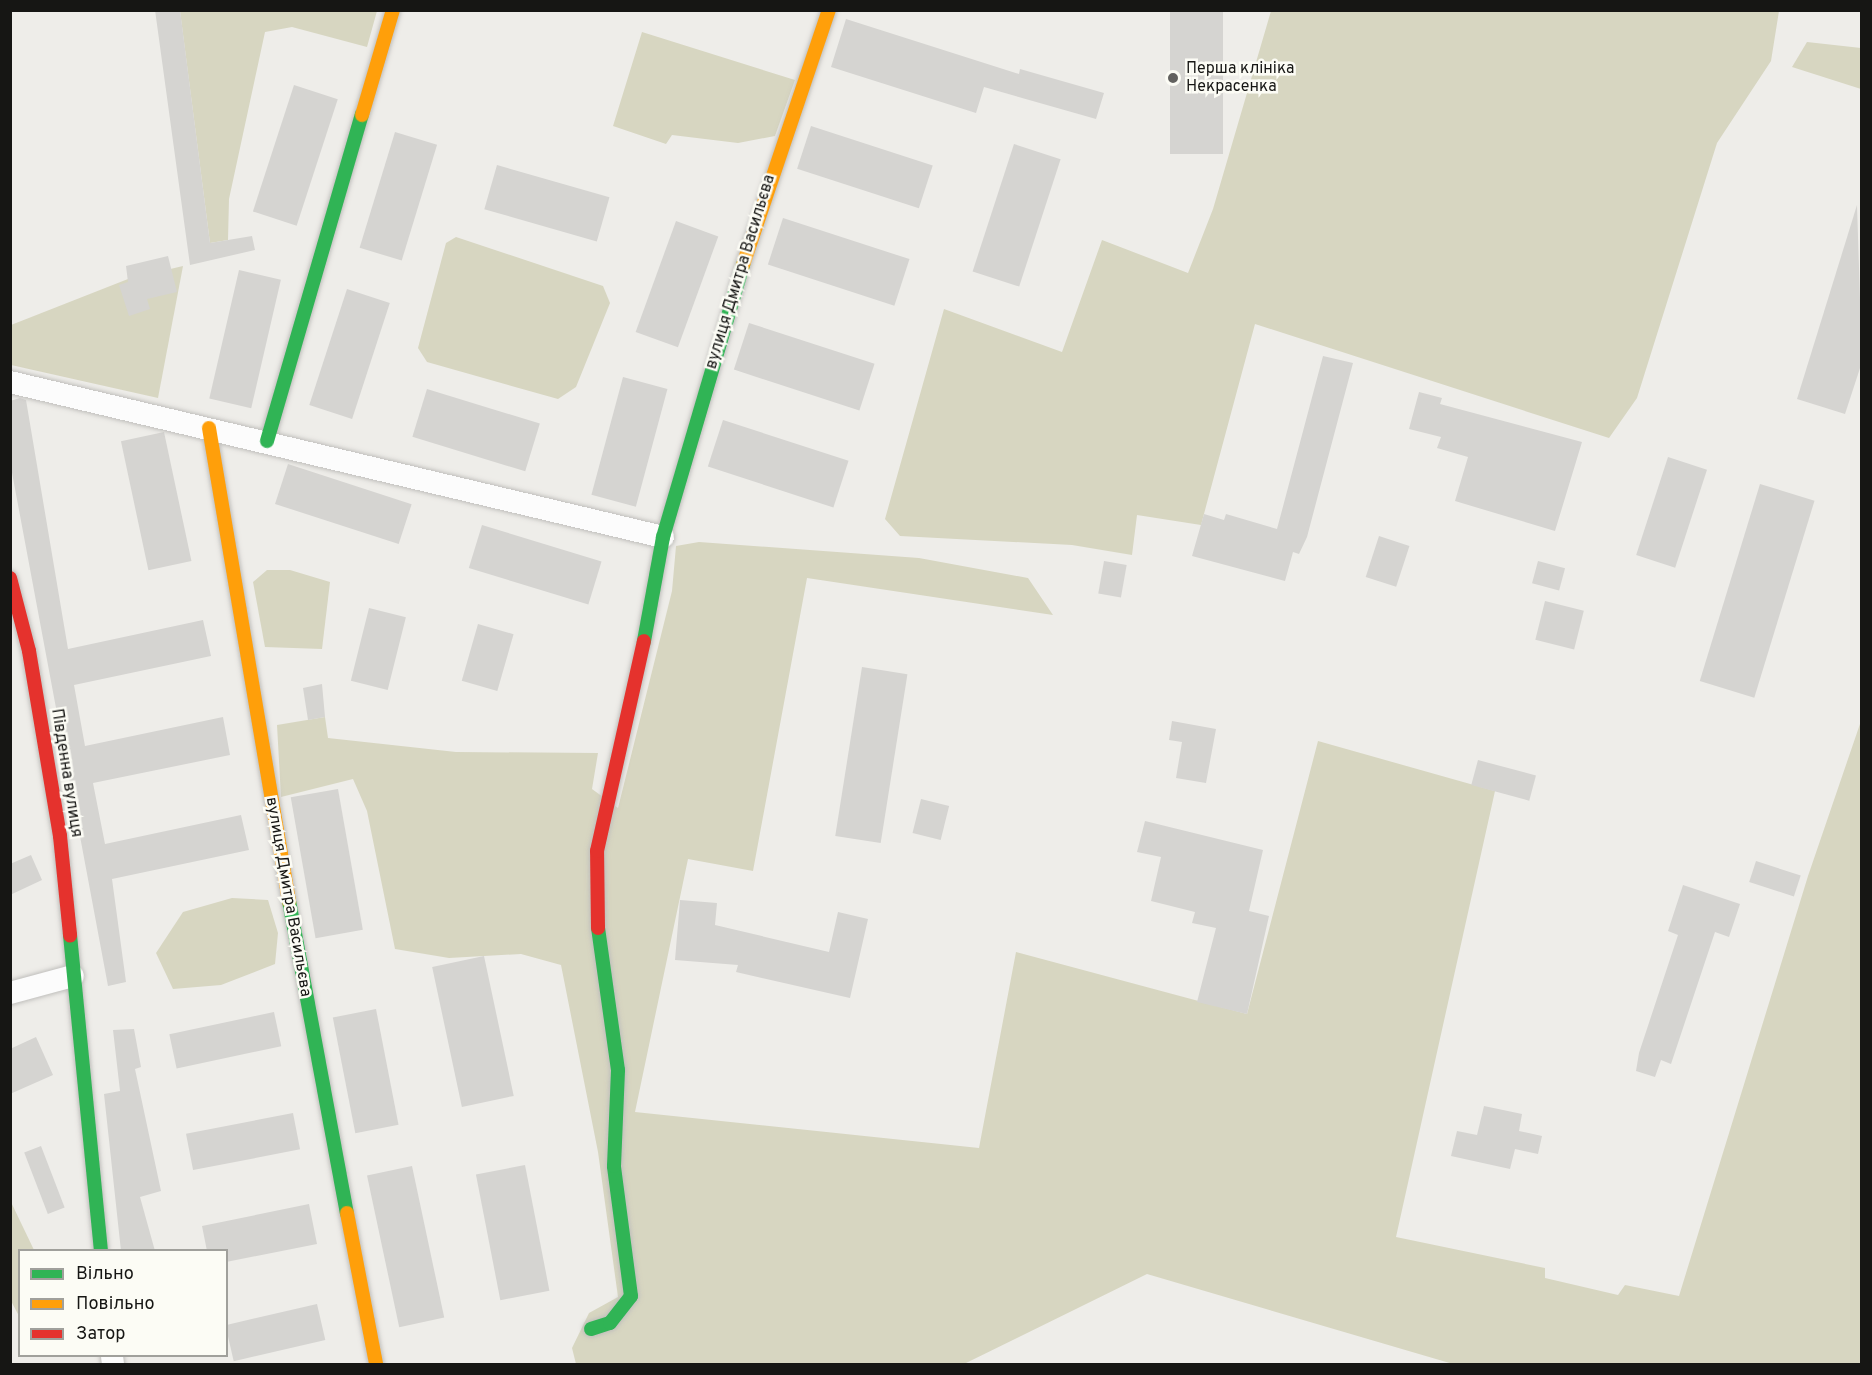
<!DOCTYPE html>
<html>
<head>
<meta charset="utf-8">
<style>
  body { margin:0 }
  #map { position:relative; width:1872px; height:1375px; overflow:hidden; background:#eeede9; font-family:Overpass,sans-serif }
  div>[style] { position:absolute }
  .green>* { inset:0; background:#d7d6c1 }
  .building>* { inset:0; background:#d5d4d1; transform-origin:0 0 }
  .roads { filter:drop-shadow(0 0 2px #c0bfbc) drop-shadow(0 0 2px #c0bfbc) }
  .street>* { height:22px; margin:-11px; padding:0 11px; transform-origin:11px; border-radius:11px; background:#fcfcfc }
  .fast>* { height:14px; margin:-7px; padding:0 7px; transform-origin:7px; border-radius:7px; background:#30b455 }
  .slow>* { height:14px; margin:-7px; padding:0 7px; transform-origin:7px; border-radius:7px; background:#ff9f0a }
  .jam>* { height:14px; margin:-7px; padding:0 7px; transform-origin:7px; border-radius:7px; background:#e5322d }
  .dots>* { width:16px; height:16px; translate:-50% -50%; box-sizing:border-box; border:3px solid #fcfcf5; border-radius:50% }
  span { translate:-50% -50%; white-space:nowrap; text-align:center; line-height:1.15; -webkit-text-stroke:5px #fcfcf5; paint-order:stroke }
  .poi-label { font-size:16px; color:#161614 }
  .left { translate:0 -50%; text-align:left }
  .street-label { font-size:16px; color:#161614 }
  .frame { position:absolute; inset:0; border:12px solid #161614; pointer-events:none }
  .legend { position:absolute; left:18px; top:1249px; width:210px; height:108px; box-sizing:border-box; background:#fcfcf5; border:2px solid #a0a09b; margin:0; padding:8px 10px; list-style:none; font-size:18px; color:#161614 }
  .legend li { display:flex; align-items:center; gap:12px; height:30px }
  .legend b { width:30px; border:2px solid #a0a09b }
</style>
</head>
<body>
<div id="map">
  <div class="green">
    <div style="clip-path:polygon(180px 11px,377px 11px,367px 47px,292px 27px,265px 32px,229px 199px,228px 240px,210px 243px)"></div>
    <div style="clip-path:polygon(1271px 11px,1779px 11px,1771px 61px,1717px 143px,1637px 398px,1609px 438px,1255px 324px,1201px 525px,1137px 515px,1132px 555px,1072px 545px,900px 536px,885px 519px,944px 309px,1062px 352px,1102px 240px,1188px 273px,1213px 209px)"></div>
    <div style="clip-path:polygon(642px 32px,795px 80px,775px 136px,738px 143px,672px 135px,666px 144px,613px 126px)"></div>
    <div style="clip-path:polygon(1807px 42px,1861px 48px,1861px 89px,1792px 67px)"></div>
    <div style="clip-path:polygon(456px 237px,603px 286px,610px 303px,576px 387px,558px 399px,427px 362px,418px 348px,446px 243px)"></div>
    <div style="clip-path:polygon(183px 266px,158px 398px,11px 365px,11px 325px,128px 279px)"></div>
    <div style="clip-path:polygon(699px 542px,919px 558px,1028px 578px,1053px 615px,807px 578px,753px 871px,688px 859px,635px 1112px,979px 1148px,1016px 952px,1247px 1014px,1318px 741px,1495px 791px,1396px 1237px,1545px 1268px,1545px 1278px,1618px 1295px,1625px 1285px,1679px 1296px,1808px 876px,1861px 721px,1861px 1364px,1453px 1364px,1147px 1274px,964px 1364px,576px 1364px,572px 1348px,589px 1313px,618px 1297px,598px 1152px,561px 965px,521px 954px,449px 958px,395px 949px,367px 811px,353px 779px,281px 797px,277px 725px,325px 717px,328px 738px,456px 752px,598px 753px,592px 789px,618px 808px,672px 591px,676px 546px)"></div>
    <div style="clip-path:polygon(267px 570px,290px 570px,330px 582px,322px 649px,265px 647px,253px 582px)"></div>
    <div style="clip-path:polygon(232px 898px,268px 900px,278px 933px,275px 964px,221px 985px,173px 989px,156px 953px,183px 912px)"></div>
    <div style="clip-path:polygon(10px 1200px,34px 1250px,20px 1250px,19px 1316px,11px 1301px)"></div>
  </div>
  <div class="building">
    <div style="clip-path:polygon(155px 10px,180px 10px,210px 243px,252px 236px,255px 250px,190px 265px)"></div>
    <div style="left:1170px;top:10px;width:53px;height:144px"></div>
    <div style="clip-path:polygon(846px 19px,1019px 74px,1020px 69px,1104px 93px,1096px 119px,984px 87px,976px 113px,831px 67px)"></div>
    <div style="left:294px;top:85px;width:46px;height:133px;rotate:18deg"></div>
    <div style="left:811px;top:126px;width:128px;height:45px;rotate:18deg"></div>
    <div style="left:395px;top:132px;width:44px;height:121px;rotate:17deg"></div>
    <div style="left:1014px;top:144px;width:49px;height:134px;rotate:18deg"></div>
    <div style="left:497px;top:165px;width:117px;height:46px;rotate:16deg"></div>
    <div style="clip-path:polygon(1857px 205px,1862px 362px,1845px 414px,1797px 399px)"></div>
    <div style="left:783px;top:218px;width:133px;height:49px;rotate:18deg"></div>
    <div style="left:676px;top:221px;width:45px;height:118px;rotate:20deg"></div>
    <div style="clip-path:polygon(168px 256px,177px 292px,147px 299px,150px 309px,129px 316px,119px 285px,128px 282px,126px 266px)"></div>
    <div style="left:239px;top:270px;width:43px;height:132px;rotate:13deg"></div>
    <div style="left:347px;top:289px;width:45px;height:122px;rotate:18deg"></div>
    <div style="left:749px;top:323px;width:132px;height:49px;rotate:18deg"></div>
    <div style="clip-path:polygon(1323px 356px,1353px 363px,1307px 537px,1299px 554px,1293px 552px,1285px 581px,1192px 556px,1204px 514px,1224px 520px,1226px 514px,1277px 529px)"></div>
    <div style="left:623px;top:377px;width:46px;height:122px;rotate:15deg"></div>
    <div style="left:427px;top:389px;width:118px;height:50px;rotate:17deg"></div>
    <div style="clip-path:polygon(1419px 392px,1442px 398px,1440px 404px,1582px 442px,1555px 531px,1455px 501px,1468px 457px,1437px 448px,1441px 437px,1409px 429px)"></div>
    <div style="clip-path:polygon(20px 398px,26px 400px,68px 649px,203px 620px,211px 656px,74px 685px,85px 746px,223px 717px,230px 755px,93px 783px,105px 844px,241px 815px,249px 850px,112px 879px,126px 982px,108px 986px,10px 462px,10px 401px)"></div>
    <div style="left:723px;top:420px;width:132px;height:49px;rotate:18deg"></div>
    <div style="left:164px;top:432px;width:132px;height:44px;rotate:78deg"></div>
    <div style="left:1668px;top:457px;width:41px;height:103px;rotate:18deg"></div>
    <div style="left:288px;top:464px;width:130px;height:42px;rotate:18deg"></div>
    <div style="left:1760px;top:484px;width:57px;height:206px;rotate:17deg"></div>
    <div style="left:482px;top:525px;width:125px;height:45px;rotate:17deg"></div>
    <div style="left:1379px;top:536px;width:32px;height:43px;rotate:18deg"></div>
    <div style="left:1104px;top:561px;width:23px;height:33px;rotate:10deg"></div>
    <div style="left:1538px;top:561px;width:28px;height:23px;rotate:15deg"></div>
    <div style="left:1545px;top:601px;width:40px;height:40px;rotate:14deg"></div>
    <div style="left:369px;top:608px;width:38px;height:75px;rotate:14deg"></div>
    <div style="left:478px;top:624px;width:37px;height:59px;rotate:16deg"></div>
    <div style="left:862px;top:667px;width:46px;height:171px;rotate:9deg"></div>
    <div style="clip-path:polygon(322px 684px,325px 717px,308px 720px,303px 688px)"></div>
    <div style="clip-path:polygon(1172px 721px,1216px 729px,1206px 783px,1176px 778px,1182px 742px,1169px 740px)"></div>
    <div style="left:1478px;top:760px;width:60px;height:26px;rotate:15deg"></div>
    <div style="left:338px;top:789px;width:143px;height:48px;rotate:80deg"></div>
    <div style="left:921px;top:799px;width:29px;height:35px;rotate:14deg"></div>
    <div style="clip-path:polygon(1145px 821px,1263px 850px,1249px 911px,1269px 916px,1247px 1014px,1197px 1002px,1216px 928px,1192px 923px,1195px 912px,1151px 901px,1161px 857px,1137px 852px)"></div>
    <div style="clip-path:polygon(31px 855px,42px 880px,10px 895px,10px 864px)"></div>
    <div style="left:1756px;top:861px;width:47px;height:22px;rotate:18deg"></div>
    <div style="clip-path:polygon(1683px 885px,1740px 904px,1729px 937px,1715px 932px,1671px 1064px,1661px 1060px,1655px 1077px,1636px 1071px,1639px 1053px,1678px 935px,1668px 931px)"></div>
    <div style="clip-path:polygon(680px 900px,717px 903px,715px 925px,829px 952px,838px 912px,868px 919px,850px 998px,736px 972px,738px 965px,675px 960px)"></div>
    <div style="left:484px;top:956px;width:143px;height:53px;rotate:78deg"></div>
    <div style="left:376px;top:1009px;width:118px;height:44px;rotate:79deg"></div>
    <div style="left:274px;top:1012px;width:35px;height:107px;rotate:78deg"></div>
    <div style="clip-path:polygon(134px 1029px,141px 1067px,135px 1069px,161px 1191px,140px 1197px,155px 1251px,121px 1251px,104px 1094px,120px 1091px,113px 1030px)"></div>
    <div style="clip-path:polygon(36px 1037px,53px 1075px,10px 1094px,10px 1049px)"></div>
    <div style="clip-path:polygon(1484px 1106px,1522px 1114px,1519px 1131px,1542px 1136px,1538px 1154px,1515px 1149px,1510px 1169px,1451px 1156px,1457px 1131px,1477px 1135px)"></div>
    <div style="left:293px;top:1113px;width:37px;height:109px;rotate:79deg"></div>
    <div style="left:41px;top:1146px;width:66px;height:18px;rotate:69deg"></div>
    <div style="left:525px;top:1165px;width:128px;height:50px;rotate:79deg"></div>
    <div style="left:412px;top:1166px;width:155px;height:46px;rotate:78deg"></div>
    <div style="clip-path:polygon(309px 1204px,317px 1244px,226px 1262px,226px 1251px,207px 1251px,202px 1226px)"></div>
    <div style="left:317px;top:1304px;width:37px;height:94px;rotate:77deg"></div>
  </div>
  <div class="roads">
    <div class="street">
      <div style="left:10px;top:382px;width:671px;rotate:13.35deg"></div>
      <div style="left:10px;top:993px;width:65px;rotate:-15.1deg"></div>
      <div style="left:112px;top:1356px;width:8px;rotate:83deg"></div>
    </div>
    <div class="fast">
      <div style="left:267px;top:441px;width:340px;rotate:-73.8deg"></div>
      <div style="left:644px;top:641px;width:106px;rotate:-79.6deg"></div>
      <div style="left:663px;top:537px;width:284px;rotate:-73.6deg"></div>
      <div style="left:289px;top:901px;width:317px;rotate:79.5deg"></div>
      <div style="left:70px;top:935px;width:317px;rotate:84.4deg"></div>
      <div style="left:591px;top:1329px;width:20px;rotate:-18deg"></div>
      <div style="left:610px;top:1323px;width:34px;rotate:-52deg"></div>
      <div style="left:631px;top:1296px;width:131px;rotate:-97.5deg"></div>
      <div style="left:614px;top:1166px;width:96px;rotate:-87.6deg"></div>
      <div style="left:618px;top:1070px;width:143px;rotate:-98deg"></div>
    </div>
    <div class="slow">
      <div style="left:362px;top:115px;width:109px;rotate:-73.6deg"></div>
      <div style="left:743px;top:265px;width:269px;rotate:-71.4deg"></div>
      <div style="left:209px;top:428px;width:480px;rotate:80.4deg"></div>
      <div style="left:347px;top:1213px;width:154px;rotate:79.1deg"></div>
    </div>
    <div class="jam">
      <div style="left:10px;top:578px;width:75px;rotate:75.4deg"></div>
      <div style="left:29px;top:651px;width:188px;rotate:80.5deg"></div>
      <div style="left:60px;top:836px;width:100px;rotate:84.2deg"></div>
      <div style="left:598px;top:928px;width:77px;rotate:-90.7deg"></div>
      <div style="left:597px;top:851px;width:215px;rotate:-77.4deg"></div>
    </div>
  </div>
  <div class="dots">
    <div style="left:1173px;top:78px;background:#62615f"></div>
  </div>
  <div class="poi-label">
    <span class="left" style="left:1186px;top:78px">Перша клініка<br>Некрасенка</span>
  </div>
  <div class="street-label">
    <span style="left:741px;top:272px;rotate:-73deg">вулиця Дмитра Васильєва</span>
    <span style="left:66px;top:773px;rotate:81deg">Південна вулиця</span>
    <span style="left:288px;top:897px;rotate:80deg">вулиця Дмитра Васильєва</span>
  </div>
  <div class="frame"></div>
  <ul class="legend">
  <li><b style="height:8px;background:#30b455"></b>Вільно</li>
  <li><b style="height:8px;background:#ff9f0a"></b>Повільно</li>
  <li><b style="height:8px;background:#e5322d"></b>Затор</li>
  </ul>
</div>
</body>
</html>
